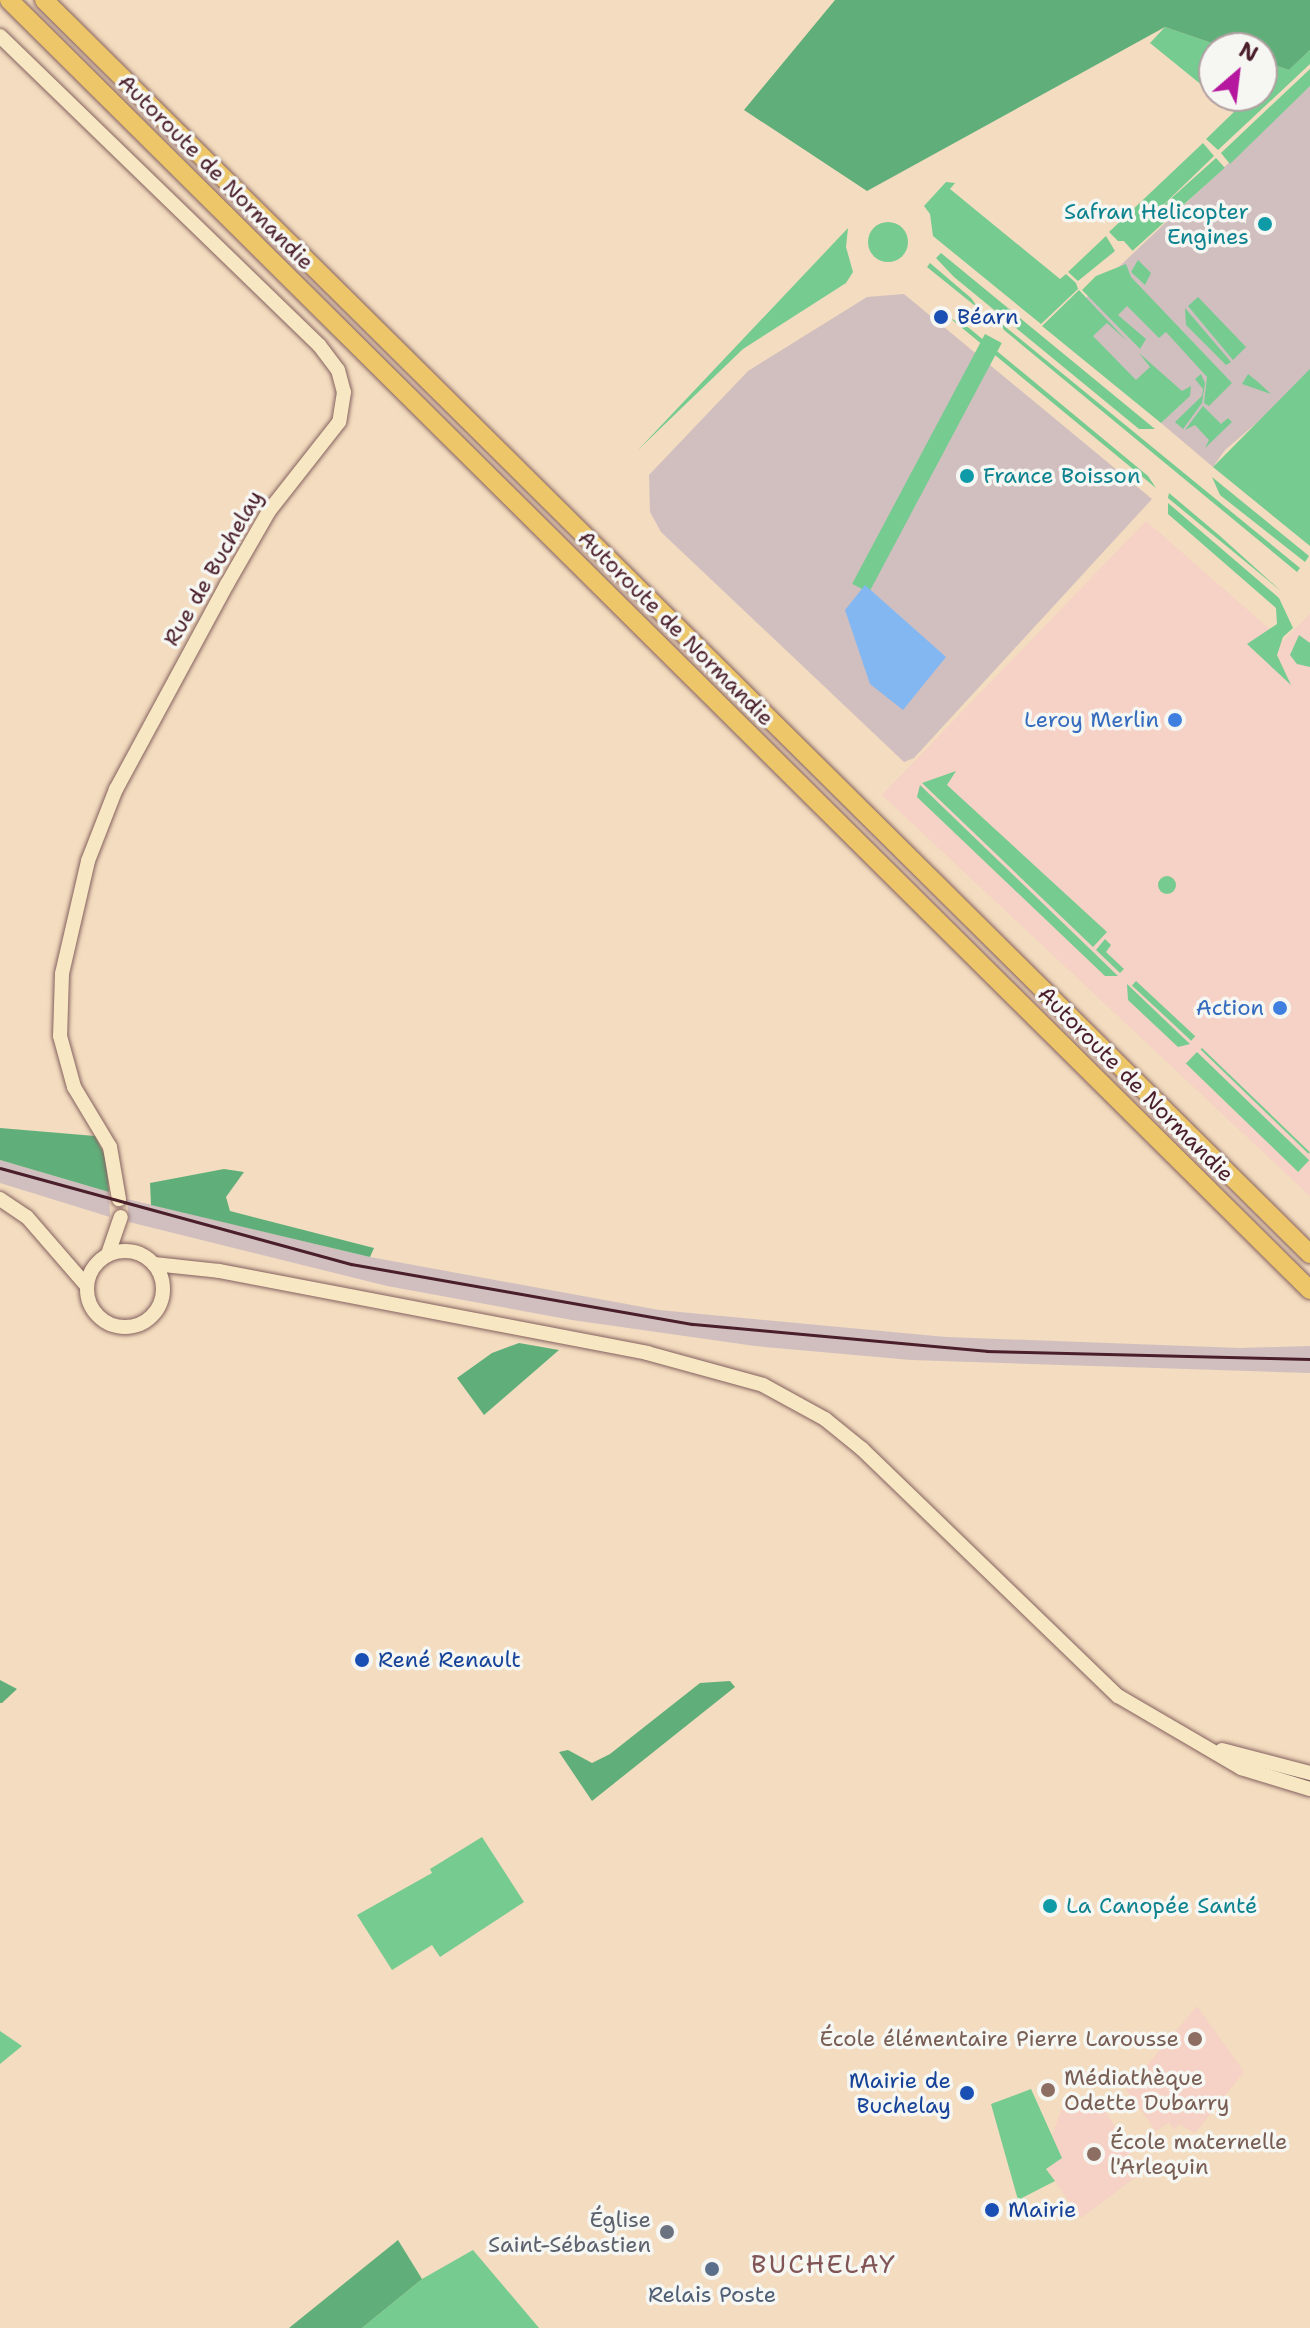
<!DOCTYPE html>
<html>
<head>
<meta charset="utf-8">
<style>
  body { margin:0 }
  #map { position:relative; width:1310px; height:2328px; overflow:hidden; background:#f3dcbf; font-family:"Shantell Sans",sans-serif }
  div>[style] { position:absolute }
  .built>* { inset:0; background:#f6d1c5 }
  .industrial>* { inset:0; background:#d1bfbf }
  .green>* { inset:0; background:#75cb90; transform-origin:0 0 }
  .round { border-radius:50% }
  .forest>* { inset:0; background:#60af7a }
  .water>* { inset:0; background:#83b7f1 }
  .roads { filter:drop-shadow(0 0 2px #85615f) drop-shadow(0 0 2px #85615f) }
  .secondary>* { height:14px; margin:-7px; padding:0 7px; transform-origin:7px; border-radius:7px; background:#f7e8c3 }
  .secondary>.ring { margin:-7px; padding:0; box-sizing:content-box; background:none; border:14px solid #f7e8c3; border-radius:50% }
  .highway>* { height:18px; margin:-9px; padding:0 9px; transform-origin:9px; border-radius:9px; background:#ecc669 }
  .rail>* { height:3px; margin:-1.5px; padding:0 1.5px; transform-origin:1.5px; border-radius:1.5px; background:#4a1f2b }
  .dots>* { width:22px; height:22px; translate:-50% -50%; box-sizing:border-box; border:4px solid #f6f6f2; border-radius:50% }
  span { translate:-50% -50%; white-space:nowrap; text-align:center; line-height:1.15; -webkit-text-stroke:7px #f6f6f2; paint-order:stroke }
  .street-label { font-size:22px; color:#4a1f2b }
  .culture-label { font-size:22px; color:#0d838f }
  .right { translate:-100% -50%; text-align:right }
  .left { translate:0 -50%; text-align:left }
  .transit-label { font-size:22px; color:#164399 }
  .shop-label { font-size:22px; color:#366cbe }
  .education-label { font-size:22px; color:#785e54 }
  .worship-label { font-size:22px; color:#5b616d }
  .service-label { font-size:22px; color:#4e5e75 }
  .quarter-label { font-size:26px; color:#815456; letter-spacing:2px }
  .north { position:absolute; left:1198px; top:32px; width:80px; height:80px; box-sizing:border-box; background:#f6f6f2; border:2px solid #b1a0a2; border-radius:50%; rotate:28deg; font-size:22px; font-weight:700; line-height:32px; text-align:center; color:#4a1f2b }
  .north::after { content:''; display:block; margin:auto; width:28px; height:36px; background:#b5179e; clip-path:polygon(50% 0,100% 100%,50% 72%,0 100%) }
</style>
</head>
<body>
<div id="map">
  <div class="built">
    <div style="clip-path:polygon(1146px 521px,1283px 641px,1310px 614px,1310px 1196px,882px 795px)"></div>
    <div style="clip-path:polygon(1197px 2006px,1244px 2072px,1195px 2133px,1179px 2124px,1174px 2129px,1169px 2122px,1156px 2131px,1126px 2090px)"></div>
    <div style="clip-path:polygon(1093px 2094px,1132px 2151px,1126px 2157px,1140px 2174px,1081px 2218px,1046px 2169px,1061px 2158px,1051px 2139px,1061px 2110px,1076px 2108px)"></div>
  </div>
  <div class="industrial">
    <div style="clip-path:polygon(1310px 86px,1310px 377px,1225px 450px,1213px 467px,1161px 423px,1181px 404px,1124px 391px,1051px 331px)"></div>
    <div style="clip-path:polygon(904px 294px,1152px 499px,914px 758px,904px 762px,661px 532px,650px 512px,649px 475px,748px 371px,867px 297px)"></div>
    <div style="clip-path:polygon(0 1160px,109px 1192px,110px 1217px,0 1183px)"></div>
    <div style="clip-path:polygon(127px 1199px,370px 1257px,659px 1310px,946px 1337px,1240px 1348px,1310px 1346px,1310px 1373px,911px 1360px,755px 1346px,572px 1320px,387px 1286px,129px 1222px)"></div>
  </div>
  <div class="green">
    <div style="clip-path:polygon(1165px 27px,1226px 48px,1214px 48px,1214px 95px,1150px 43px)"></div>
    <div style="clip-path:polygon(1310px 50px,1310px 64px,1218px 150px,1206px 139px,1234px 112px,1215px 96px,1262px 96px,1262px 61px,1289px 70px)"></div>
    <div style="clip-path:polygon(1310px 69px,1310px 86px,1230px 164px,1221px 153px)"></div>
    <div style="clip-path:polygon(1203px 143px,1214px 156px,1126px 241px,1118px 241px,1109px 232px)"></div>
    <div style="left:1216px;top:158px;width:13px;height:124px;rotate:48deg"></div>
    <div style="clip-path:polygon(946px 182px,955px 183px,950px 189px,1060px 279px,1066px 274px,1076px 283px,1078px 289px,1041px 324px,933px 236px,930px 214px,924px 206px)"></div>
    <div class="round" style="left:868px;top:222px;width:40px;height:40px"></div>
    <div style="clip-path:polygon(848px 228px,846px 247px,853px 272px,846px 283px,743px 349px,638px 450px)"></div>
    <div style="clip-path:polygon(1106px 236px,1115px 251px,1078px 281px,1068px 272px)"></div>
    <div style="clip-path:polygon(941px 253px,1155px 429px,1139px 429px,954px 277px,936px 258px)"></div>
    <div style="clip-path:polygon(1138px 260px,1151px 273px,1145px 285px,1131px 272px)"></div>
    <div style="clip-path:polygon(930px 263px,971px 298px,979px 309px,927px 267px)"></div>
    <div style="clip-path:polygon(1126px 264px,1131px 277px,1232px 383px,1209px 406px,1204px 403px,1207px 377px,1166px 332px,1159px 338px,1127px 306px,1118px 315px,1146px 339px,1140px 349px,1082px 290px,1096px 276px)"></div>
    <div style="clip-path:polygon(1079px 290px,1127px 341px,1107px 323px,1093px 336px,1136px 380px,1150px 367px,1139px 353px,1182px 391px,1191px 386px,1190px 396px,1161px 423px,1042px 326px)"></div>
    <div style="clip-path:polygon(1198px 297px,1246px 347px,1233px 360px,1188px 306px)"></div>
    <div style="clip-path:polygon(1185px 308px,1231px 362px,1226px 365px,1186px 325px)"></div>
    <div style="clip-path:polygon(950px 318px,969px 328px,1148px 476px,1156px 488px)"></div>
    <div style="clip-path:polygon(997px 320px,1300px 568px,1297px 572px,1004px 330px)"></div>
    <div style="left:985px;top:334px;width:19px;height:283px;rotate:28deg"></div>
    <div style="clip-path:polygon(1310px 369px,1310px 546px,1213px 467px)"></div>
    <div style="clip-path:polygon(1201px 374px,1205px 383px,1202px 403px,1183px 429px,1175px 422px,1202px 396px,1203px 389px,1195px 379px)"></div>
    <div style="clip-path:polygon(1248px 374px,1258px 382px,1271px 394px,1242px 384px)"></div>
    <div style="clip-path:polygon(1203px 406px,1221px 424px,1228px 418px,1232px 422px,1205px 448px,1209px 440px,1195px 425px,1185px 430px)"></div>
    <div style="clip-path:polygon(1212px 477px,1309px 556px,1305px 562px,1220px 495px)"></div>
    <div style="clip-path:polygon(1169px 493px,1220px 536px,1281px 591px,1168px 498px)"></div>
    <div style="clip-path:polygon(1168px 503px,1279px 598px,1293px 628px,1283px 637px,1277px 655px,1291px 685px,1247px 644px,1277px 624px,1276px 608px,1168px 514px)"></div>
    <div style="clip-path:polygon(1299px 635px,1310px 643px,1310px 667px,1297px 664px,1290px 655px)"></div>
    <div style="clip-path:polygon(956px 771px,947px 785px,1107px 932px,1093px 947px,922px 783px)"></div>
    <div style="clip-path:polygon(920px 785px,1118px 976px,1105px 976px,917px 797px)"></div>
    <div class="round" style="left:1158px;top:876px;width:18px;height:18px"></div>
    <div style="clip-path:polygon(1105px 939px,1111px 945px,1106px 952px,1124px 969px,1120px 973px,1096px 950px)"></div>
    <div style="left:1136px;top:981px;width:81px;height:6px;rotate:43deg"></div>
    <div style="clip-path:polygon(1127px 984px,1190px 1044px,1178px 1047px,1128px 1000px)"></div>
    <div style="left:1202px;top:1048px;width:150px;height:2px;rotate:44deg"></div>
    <div style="left:1197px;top:1052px;width:156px;height:16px;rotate:44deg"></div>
    <div style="clip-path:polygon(482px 1837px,524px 1902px,440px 1957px,432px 1945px,392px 1970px,357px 1915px,432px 1873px,430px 1869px)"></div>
    <div style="clip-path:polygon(0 2031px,22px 2046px,0 2064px)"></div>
    <div style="clip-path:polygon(1031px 2089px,1062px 2158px,1046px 2169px,1055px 2181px,1018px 2200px,991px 2104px)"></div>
    <div style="clip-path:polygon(473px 2250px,539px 2328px,362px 2328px,422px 2279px)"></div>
  </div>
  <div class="forest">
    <div style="clip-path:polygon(835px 0,1310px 0,1310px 50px,1289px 70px,1262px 61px,1262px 48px,1226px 48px,1165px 27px,867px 191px,744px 110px)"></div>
    <div style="clip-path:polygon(0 1128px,95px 1136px,106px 1158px,109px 1192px,0 1160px)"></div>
    <div style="clip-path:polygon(224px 1169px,244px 1172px,226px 1197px,230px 1211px,374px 1248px,370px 1257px,151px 1205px,150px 1183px)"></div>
    <div style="clip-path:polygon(519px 1343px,559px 1350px,484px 1415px,457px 1378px,492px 1353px)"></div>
    <div style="clip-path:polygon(0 1680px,17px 1689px,2px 1703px,0 1703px)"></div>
    <div style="clip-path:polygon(730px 1681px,735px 1687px,592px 1801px,559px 1752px,568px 1750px,592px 1763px,610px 1754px,700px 1683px)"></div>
    <div style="clip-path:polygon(398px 2240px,422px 2279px,362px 2328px,289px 2328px)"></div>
  </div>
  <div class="water">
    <div style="clip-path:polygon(865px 585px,946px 657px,903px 710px,870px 684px,845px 610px)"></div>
  </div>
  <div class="roads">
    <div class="secondary">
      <div style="left:0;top:36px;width:444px;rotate:44.1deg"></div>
      <div style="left:319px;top:345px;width:31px;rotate:53deg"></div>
      <div style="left:338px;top:370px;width:23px;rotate:75deg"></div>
      <div style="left:344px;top:392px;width:30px;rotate:99deg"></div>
      <div style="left:339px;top:422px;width:113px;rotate:128.2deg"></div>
      <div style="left:269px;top:511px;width:84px;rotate:119.9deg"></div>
      <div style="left:227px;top:584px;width:233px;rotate:118.4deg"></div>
      <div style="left:116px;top:789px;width:77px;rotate:111.3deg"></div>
      <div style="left:88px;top:861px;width:116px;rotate:103deg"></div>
      <div style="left:62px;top:974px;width:62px;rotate:91.8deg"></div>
      <div style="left:60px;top:1036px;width:53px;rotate:74.6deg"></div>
      <div style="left:74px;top:1087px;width:70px;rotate:59deg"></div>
      <div style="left:110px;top:1147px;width:53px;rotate:80.2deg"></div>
      <div style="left:0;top:1199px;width:32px;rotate:34deg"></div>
      <div style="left:27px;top:1217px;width:90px;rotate:49.1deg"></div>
      <div class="ring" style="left:87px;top:1251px;width:62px;height:62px"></div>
      <div style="left:108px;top:1254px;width:39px;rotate:-71deg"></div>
      <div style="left:154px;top:1264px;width:65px;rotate:6.1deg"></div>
      <div style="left:219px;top:1271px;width:436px;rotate:10.8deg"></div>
      <div style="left:647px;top:1353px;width:120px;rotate:15.4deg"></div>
      <div style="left:763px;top:1385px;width:71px;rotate:28.7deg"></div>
      <div style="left:825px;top:1419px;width:48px;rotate:39deg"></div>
      <div style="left:862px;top:1449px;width:356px;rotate:44deg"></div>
      <div style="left:1118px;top:1696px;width:143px;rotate:30.3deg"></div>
      <div style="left:1241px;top:1768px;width:72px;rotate:16.9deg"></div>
      <div style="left:1222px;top:1750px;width:91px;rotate:14.6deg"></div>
    </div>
    <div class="highway">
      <div style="left:9px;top:0;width:1832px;rotate:44.76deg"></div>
      <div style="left:44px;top:0;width:1782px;rotate:44.73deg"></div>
    </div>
  </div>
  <div class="rail">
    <div style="left:0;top:1168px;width:364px;rotate:15.3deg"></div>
    <div style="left:351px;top:1264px;width:346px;rotate:10deg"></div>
    <div style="left:692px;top:1324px;width:296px;rotate:5.2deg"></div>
    <div style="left:987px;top:1351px;width:323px;rotate:1.4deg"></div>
  </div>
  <div class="dots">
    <div style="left:1265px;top:224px;background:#0f9aa8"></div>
    <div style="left:941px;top:317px;background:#1a4fb4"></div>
    <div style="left:967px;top:476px;background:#0f9aa8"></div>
    <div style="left:1175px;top:720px;background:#3f7fe0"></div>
    <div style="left:1280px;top:1008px;background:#3f7fe0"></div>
    <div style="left:362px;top:1660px;background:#1a4fb4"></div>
    <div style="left:1050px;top:1906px;background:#0f9aa8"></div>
    <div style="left:1195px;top:2039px;background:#8d6e63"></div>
    <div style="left:1048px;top:2090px;background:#8d6e63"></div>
    <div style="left:967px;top:2093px;background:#1a4fb4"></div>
    <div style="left:1094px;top:2154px;background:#8d6e63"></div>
    <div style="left:992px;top:2210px;background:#1a4fb4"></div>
    <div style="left:667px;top:2232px;background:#6b7280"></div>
    <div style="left:712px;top:2269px;background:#5c6f8a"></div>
  </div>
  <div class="street-label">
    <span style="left:216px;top:172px;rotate:45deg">Autoroute de Normandie</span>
    <span style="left:213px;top:568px;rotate:-60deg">Rue de Buchelay</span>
    <span style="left:676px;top:628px;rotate:45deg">Autoroute de Normandie</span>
    <span style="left:1136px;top:1084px;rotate:45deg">Autoroute de Normandie</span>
  </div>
  <div class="culture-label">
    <span class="right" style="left:1249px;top:224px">Safran Helicopter<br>Engines</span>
    <span class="left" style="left:983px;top:476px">France Boisson</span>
    <span class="left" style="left:1066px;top:1906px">La Canopée Santé</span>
  </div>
  <div class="transit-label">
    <span class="left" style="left:957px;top:317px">Béarn</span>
    <span class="left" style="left:378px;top:1660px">René Renault</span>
    <span class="right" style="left:951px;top:2093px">Mairie de<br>Buchelay</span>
    <span class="left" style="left:1008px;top:2210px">Mairie</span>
  </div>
  <div class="shop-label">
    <span class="right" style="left:1159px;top:720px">Leroy Merlin</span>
    <span class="right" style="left:1264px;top:1008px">Action</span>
  </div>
  <div class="education-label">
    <span class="right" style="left:1179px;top:2039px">École élémentaire Pierre Larousse</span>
    <span class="left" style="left:1064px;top:2090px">Médiathèque<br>Odette Dubarry</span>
    <span class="left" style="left:1110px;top:2154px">École maternelle<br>l'Arlequin</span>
  </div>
  <div class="worship-label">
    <span class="right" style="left:651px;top:2232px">Église<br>Saint-Sébastien</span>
  </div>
  <div class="service-label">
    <span style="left:712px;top:2295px">Relais Poste</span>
  </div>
  <div class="quarter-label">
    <span style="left:824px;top:2264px">BUCHELAY</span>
  </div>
  <div class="north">N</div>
</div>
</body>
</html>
